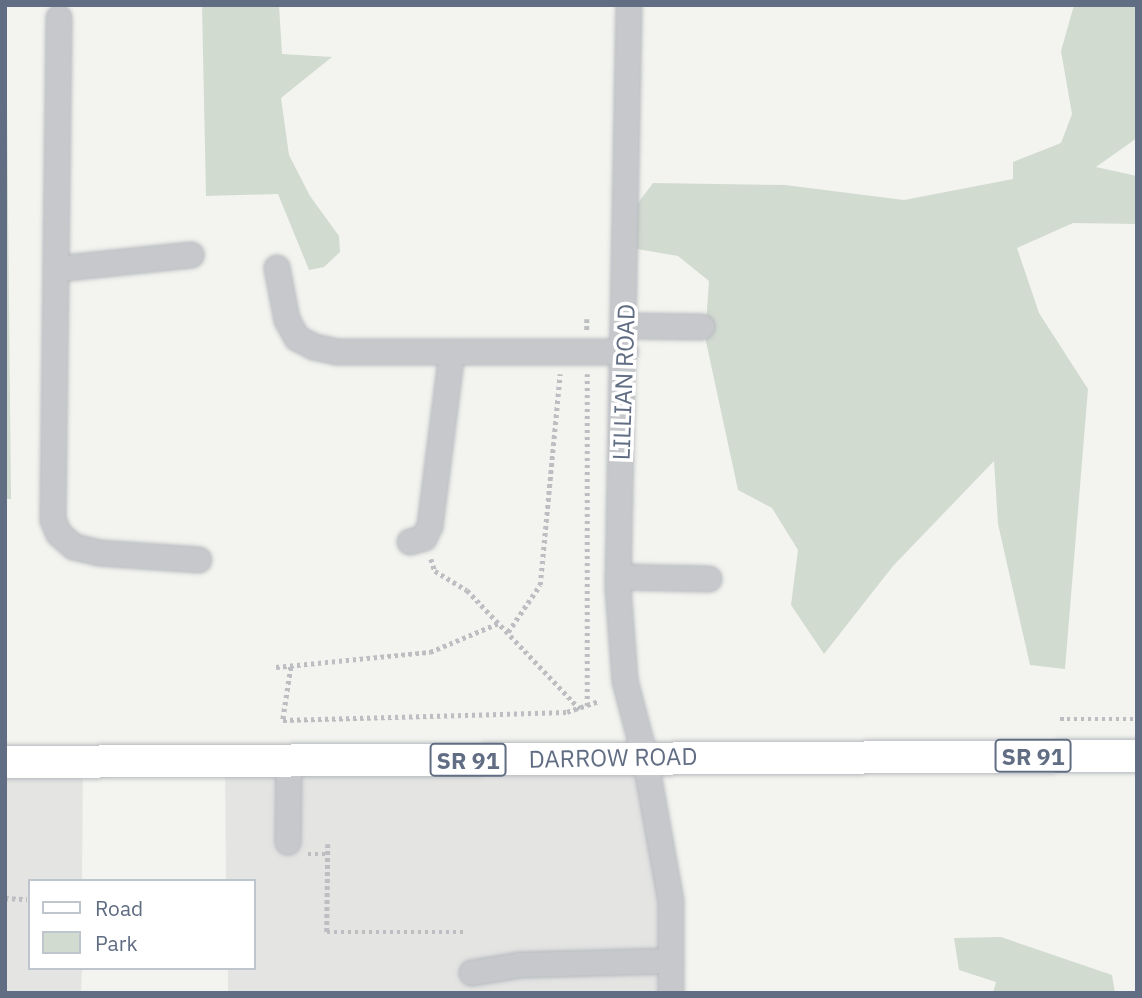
<!DOCTYPE html>
<html>
<head>
<meta charset="utf-8">
<style>
  body { margin:0 }
  #map { position:relative; width:1142px; height:998px; overflow:hidden; background:#f3f4ef; font-family:"IBM Plex Sans",sans-serif }
  div>[style] { position:absolute }
  .built>* { inset:0; background:#e4e4e3 }
  .green>* { inset:0; background:#d2dbd0 }
  .path>* { height:4.5px; margin-top:-2.25px; transform-origin:0; background:repeating-linear-gradient(90deg,#bcbec1 0 3.5px,transparent 0 7px) }
  .roads { filter:drop-shadow(0 0 2px #b6b9be) drop-shadow(0 0 2px #b6b9be) }
  .minor>* { height:24px; margin:-12px; padding:0 12px; transform-origin:12px; border-radius:12px; background:#c6c8cc }
  .major>* { height:32px; margin:-16px; padding:0 16px; transform-origin:16px; border-radius:16px; background:#fff }
  span { translate:-50% -50%; white-space:nowrap; text-align:center; line-height:1.15; -webkit-text-stroke:7px #fff; paint-order:stroke }
  .shield-label span { padding:2px 5px; background:#fff; border:2px solid; border-radius:5px; -webkit-text-stroke-width:0 }
  .shield-label { font-size:23px; color:#606d83; font-weight:700 }
  .street-label { font-size:24px; color:#606d83 }
  .frame { position:absolute; inset:0; border:7px solid #606d83; pointer-events:none }
  .legend { position:absolute; left:28px; top:879px; width:228px; height:91px; box-sizing:border-box; background:#fff; border:2px solid #bfc5cd; margin:0; padding:9px 12px; list-style:none; font-size:21px; color:#606d83 }
  .legend li { display:flex; align-items:center; gap:14px; height:35px }
  .legend b { width:35px; border:2px solid #bfc5cd }
</style>
</head>
<body>
<div id="map">
  <div class="built">
    <div style="clip-path:polygon(645px 757px,671px 993px,228px 993px,228px 968px,254px 968px,254px 881px,226px 881px,225px 761px)"></div>
    <div style="clip-path:polygon(5px 762px,83px 762px,82px 881px,30px 881px,30px 968px,82px 968px,81px 993px,5px 993px)"></div>
  </div>
  <div class="green">
    <div style="clip-path:polygon(5px 5px,6px 5px,11px 499px,5px 499px)"></div>
    <div style="clip-path:polygon(202px 5px,279px 5px,282px 54px,332px 57px,281px 98px,289px 155px,310px 196px,339px 236px,340px 252px,324px 267px,309px 270px,278px 194px,206px 196px)"></div>
    <div style="clip-path:polygon(1074px 5px,1137px 5px,1137px 138px,1096px 167px,1137px 176px,1137px 224px,1073px 223px,1017px 248px,1039px 313px,1088px 389px,1065px 669px,1030px 665px,998px 524px,994px 461px,893px 566px,824px 654px,791px 605px,798px 550px,772px 508px,738px 490px,705px 337px,709px 281px,678px 256px,637px 249px,635px 207px,653px 183px,785px 185px,904px 200px,1013px 179px,1013px 162px,1061px 143px,1072px 114px,1061px 51px)"></div>
    <div style="clip-path:polygon(1001px 937px,1112px 975px,1115px 993px,993px 993px,996px 982px,959px 970px,954px 938px)"></div>
  </div>
  <div class="path">
    <div style="left:587px;top:319px;width:11px;rotate:90deg"></div>
    <div style="left:431px;top:559px;width:13px;rotate:72deg"></div>
    <div style="left:435px;top:571px;width:37px;rotate:31deg"></div>
    <div style="left:467px;top:590px;width:164px;rotate:46.5deg"></div>
    <div style="left:508px;top:632px;width:57px;rotate:-55.8deg"></div>
    <div style="left:540px;top:585px;width:212px;rotate:-84.6deg"></div>
    <div style="left:276px;top:667px;width:155px;rotate:-5.6deg"></div>
    <div style="left:430px;top:652px;width:75px;rotate:-22.8deg"></div>
    <div style="left:291px;top:667px;width:54px;rotate:98.6deg"></div>
    <div style="left:283px;top:720px;width:284px;rotate:-1.6deg"></div>
    <div style="left:567px;top:712px;width:34px;rotate:-19deg"></div>
    <div style="left:587px;top:706px;width:332px;rotate:-90deg"></div>
    <div style="left:1060px;top:719px;width:77px"></div>
    <div style="left:328px;top:844px;width:88px;rotate:90.7deg"></div>
    <div style="left:327px;top:932px;width:140px"></div>
    <div style="left:308px;top:854px;width:20px"></div>
    <div style="left:5px;top:898px;width:22px;rotate:3deg"></div>
  </div>
  <div class="roads">
    <div class="minor">
      <div style="left:629px;top:5px;width:583px;rotate:91.08deg"></div>
      <div style="left:618px;top:588px;width:93px;rotate:85.7deg"></div>
      <div style="left:625px;top:681px;width:79px;rotate:75.3deg"></div>
      <div style="left:645px;top:757px;width:147px;rotate:79.8deg"></div>
      <div style="left:671px;top:902px;width:91px;rotate:90deg"></div>
      <div style="left:59px;top:18px;width:251px;rotate:90.7deg"></div>
      <div style="left:56px;top:269px;width:136px;rotate:-5.9deg"></div>
      <div style="left:277px;top:268px;width:53px;rotate:79.1deg"></div>
      <div style="left:287px;top:320px;width:21px;rotate:61deg"></div>
      <div style="left:297px;top:338px;width:19px;rotate:28deg"></div>
      <div style="left:314px;top:347px;width:24px;rotate:12deg"></div>
      <div style="left:337px;top:352px;width:288px"></div>
      <div style="left:56px;top:269px;width:251px;rotate:90.7deg"></div>
      <div style="left:53px;top:520px;width:15px;rotate:67deg"></div>
      <div style="left:59px;top:534px;width:20px;rotate:41deg"></div>
      <div style="left:74px;top:547px;width:27px;rotate:13deg"></div>
      <div style="left:100px;top:553px;width:99px;rotate:4deg"></div>
      <div style="left:625px;top:326px;width:77px;rotate:0.7deg"></div>
      <div style="left:410px;top:542px;width:15px;rotate:-16deg"></div>
      <div style="left:424px;top:538px;width:13px;rotate:-63deg"></div>
      <div style="left:430px;top:526px;width:175px;rotate:-82.8deg"></div>
      <div style="left:618px;top:577px;width:91px;rotate:1.3deg"></div>
      <div style="left:288px;top:842px;width:81px;rotate:-89.3deg"></div>
      <div style="left:472px;top:973px;width:50px;rotate:-9.3deg"></div>
      <div style="left:521px;top:965px;width:150px;rotate:-1.5deg"></div>
    </div>
    <div class="major">
      <div style="left:5px;top:762px;width:1132px;rotate:-0.3deg"></div>
    </div>
  </div>
  <div class="shield-label">
    <span style="left:1033px;top:756px">SR 91</span>
    <span style="left:468px;top:760px">SR 91</span>
  </div>
  <div class="street-label">
    <span style="left:624px;top:382px;rotate:-88deg">LILLIAN ROAD</span>
    <span style="left:613px;top:758px;rotate:-1deg">DARROW ROAD</span>
  </div>
  <div class="frame"></div>
  <ul class="legend">
  <li><b style="height:9px;background:#fff"></b>Road</li>
  <li><b style="height:19px;background:#d2dbd0"></b>Park</li>
  </ul>
</div>
</body>
</html>
